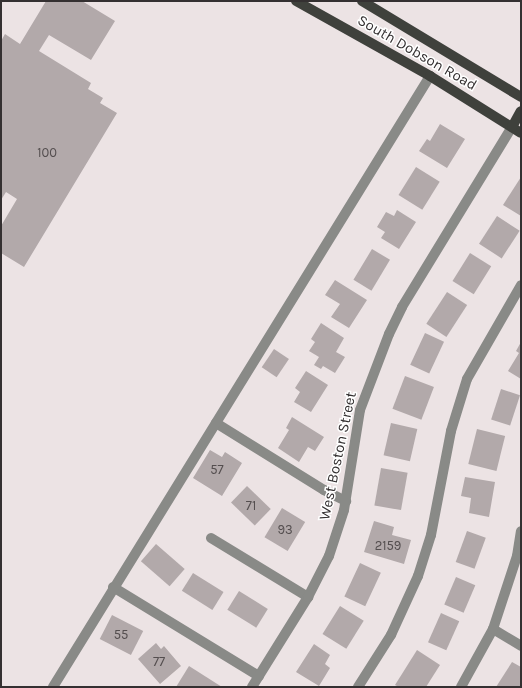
<!DOCTYPE html>
<html>
<head>
<meta charset="utf-8">
<style>
  body { margin:0 }
  #map { position:relative; width:522px; height:688px; overflow:hidden; background:#ece3e4; font-family:Karla,sans-serif }
  div>[style] { position:absolute }
  .building>* { inset:0; background:#b2a9aa; transform-origin:0 0 }
  .minor>* { height:10px; margin:-5px; padding:0 5px; transform-origin:5px; border-radius:5px; background:#898a87 }
  .major>* { height:10px; margin:-5px; padding:0 5px; transform-origin:5px; border-radius:5px; background:#3f413c }
  span { translate:-50% -50%; white-space:nowrap; text-align:center; line-height:1.15; -webkit-text-stroke:3px #fff; paint-order:stroke }
  .number-label { font-size:13px; color:#544e4f }
  .number-label span { -webkit-text-stroke-width:0 }
  .street-label { font-size:15px; color:#343031 }
  .frame { position:absolute; inset:0; border:2px solid #343031; pointer-events:none }
</style>
</head>
<body>
<div id="map">
  <div class="building">
    <div style="clip-path:polygon(46px 1px,82px 1px,115px 21px,91px 60px,49px 35px,39px 51px,91px 83px,88px 89px,103px 98px,100px 103px,117px 113px,24px 267px,1px 253px,1px 226px,17px 199px,6px 192px,1px 200px,1px 41px,5px 34px,20px 44px)"></div>
    <div style="clip-path:polygon(440px 124px,465px 139px,447px 168px,419px 151px,427px 139px,430px 141px)"></div>
    <div style="left:416px;top:167px;width:28px;height:33px;rotate:32deg"></div>
    <div style="clip-path:polygon(521px 177px,521px 216px,503px 205px)"></div>
    <div style="clip-path:polygon(397px 210px,416px 222px,399px 249px,381px 238px,385px 232px,377px 227px,386px 212px,394px 216px)"></div>
    <div style="left:497px;top:216px;width:27px;height:33px;rotate:33deg"></div>
    <div style="left:372px;top:249px;width:21px;height:36px;rotate:31deg"></div>
    <div style="left:470px;top:253px;width:25px;height:33px;rotate:32deg"></div>
    <div style="clip-path:polygon(335px 280px,367px 300px,349px 328px,331px 317px,340px 304px,325px 295px)"></div>
    <div style="left:447px;top:292px;width:24px;height:38px;rotate:33deg"></div>
    <div style="clip-path:polygon(321px 323px,344px 338px,336px 352px,345px 357px,335px 373px,323px 366px,321px 369px,314px 365px,319px 357px,309px 351px,315px 342px,311px 339px)"></div>
    <div style="left:425px;top:333px;width:21px;height:35px;rotate:25deg"></div>
    <div style="clip-path:polygon(521px 342px,521px 379px,508px 371px,519px 353px,516px 351px)"></div>
    <div style="left:274px;top:349px;width:18px;height:22px;rotate:34deg"></div>
    <div style="clip-path:polygon(306px 371px,328px 385px,311px 412px,294px 402px,300px 392px,295px 388px)"></div>
    <div style="left:405px;top:376px;width:31px;height:35px;rotate:21deg"></div>
    <div style="left:501px;top:389px;width:20px;height:32px;rotate:18deg"></div>
    <div style="clip-path:polygon(292px 417px,324px 437px,315px 451px,308px 447px,299px 462px,278px 448px,289px 430px,286px 428px)"></div>
    <div style="left:391px;top:423px;width:27px;height:33px;rotate:13deg"></div>
    <div style="left:477px;top:429px;width:29px;height:36px;rotate:14deg"></div>
    <div style="clip-path:polygon(210px 450px,222px 457px,225px 452px,242px 463px,222px 496px,193px 478px)"></div>
    <div style="left:381px;top:468px;width:27px;height:38px;rotate:10deg"></div>
    <div style="clip-path:polygon(465px 477px,495px 482px,489px 517px,469px 513px,471px 498px,461px 496px)"></div>
    <div style="left:247px;top:486px;width:33px;height:23px;rotate:44deg"></div>
    <div style="left:282px;top:508px;width:27px;height:34px;rotate:31deg"></div>
    <div style="clip-path:polygon(374px 521px,394px 527px,392px 535px,411px 540px,404px 564px,364px 552px)"></div>
    <div style="left:467px;top:531px;width:20px;height:33px;rotate:20deg"></div>
    <div style="left:156px;top:544px;width:38px;height:23px;rotate:41deg"></div>
    <div style="left:360px;top:563px;width:23px;height:37px;rotate:25deg"></div>
    <div style="left:193px;top:573px;width:36px;height:21px;rotate:32deg"></div>
    <div style="left:456px;top:577px;width:21px;height:30px;rotate:23deg"></div>
    <div style="left:239px;top:591px;width:34px;height:22px;rotate:32deg"></div>
    <div style="left:340px;top:606px;width:28px;height:33px;rotate:32deg"></div>
    <div style="left:441px;top:613px;width:20px;height:32px;rotate:24deg"></div>
    <div style="left:112px;top:615px;width:35px;height:27px;rotate:27deg"></div>
    <div style="clip-path:polygon(156px 643px,161px 649px,164px 646px,181px 666px,160px 684px,138px 659px)"></div>
    <div style="clip-path:polygon(314px 644px,330px 655px,325px 664px,330px 668px,319px 686px,296px 672px)"></div>
    <div style="clip-path:polygon(417px 650px,440px 665px,426px 687px,399px 687px,395px 685px)"></div>
    <div style="clip-path:polygon(512px 662px,521px 667px,521px 687px,496px 687px)"></div>
    <div style="clip-path:polygon(189px 666px,222px 687px,176px 687px)"></div>
  </div>
  <div class="minor">
    <div style="left:216px;top:423px;width:127px;rotate:31.8deg"></div>
    <div style="left:324px;top:490px;width:25px;rotate:27deg"></div>
    <div style="left:211px;top:538px;width:114px;rotate:31.3deg"></div>
    <div style="left:113px;top:587px;width:171px;rotate:31.4deg"></div>
    <div style="left:493px;top:629px;width:33px;rotate:31deg"></div>
    <div style="left:53px;top:687px;width:718px;rotate:-58.32deg"></div>
    <div style="left:252px;top:687px;width:106px;rotate:-58.1deg"></div>
    <div style="left:308px;top:597px;width:46px;rotate:-62.9deg"></div>
    <div style="left:329px;top:556px;width:48px;rotate:-71.9deg"></div>
    <div style="left:344px;top:510px;width:101px;rotate:-80.9deg"></div>
    <div style="left:360px;top:410px;width:81px;rotate:-69.1deg"></div>
    <div style="left:389px;top:334px;width:30px;rotate:-64deg"></div>
    <div style="left:402px;top:307px;width:211px;rotate:-58.6deg"></div>
    <div style="left:358px;top:687px;width:62px;rotate:-57.6deg"></div>
    <div style="left:391px;top:635px;width:65px;rotate:-65.4deg"></div>
    <div style="left:418px;top:576px;width:43px;rotate:-72.4deg"></div>
    <div style="left:431px;top:535px;width:106px;rotate:-79.1deg"></div>
    <div style="left:451px;top:431px;width:54px;rotate:-72.9deg"></div>
    <div style="left:467px;top:379px;width:108px;rotate:-60.1deg"></div>
    <div style="left:461px;top:687px;width:66px;rotate:-61.1deg"></div>
    <div style="left:493px;top:629px;width:77px;rotate:-71.8deg"></div>
    <div style="left:517px;top:556px;width:25px;rotate:-81deg"></div>
  </div>
  <div class="major">
    <div style="left:296px;top:1px;width:154px;rotate:29.2deg"></div>
    <div style="left:430px;top:76px;width:107px;rotate:32.1deg"></div>
    <div style="left:362px;top:1px;width:186px;rotate:31.1deg"></div>
    <div style="left:512px;top:127px;width:18px;rotate:-61deg"></div>
  </div>
  <div class="number-label">
    <span style="left:47px;top:153px">100</span>
    <span style="left:217px;top:470px">57</span>
    <span style="left:251px;top:506px">71</span>
    <span style="left:285px;top:530px">93</span>
    <span style="left:388px;top:546px">2159</span>
    <span style="left:121px;top:635px">55</span>
    <span style="left:159px;top:662px">77</span>
  </div>
  <div class="street-label">
    <span style="left:417px;top:53px;rotate:30deg">South Dobson Road</span>
    <span style="left:338px;top:456px;rotate:-78deg">West Boston Street</span>
  </div>
  <div class="frame"></div>
</div>
</body>
</html>
